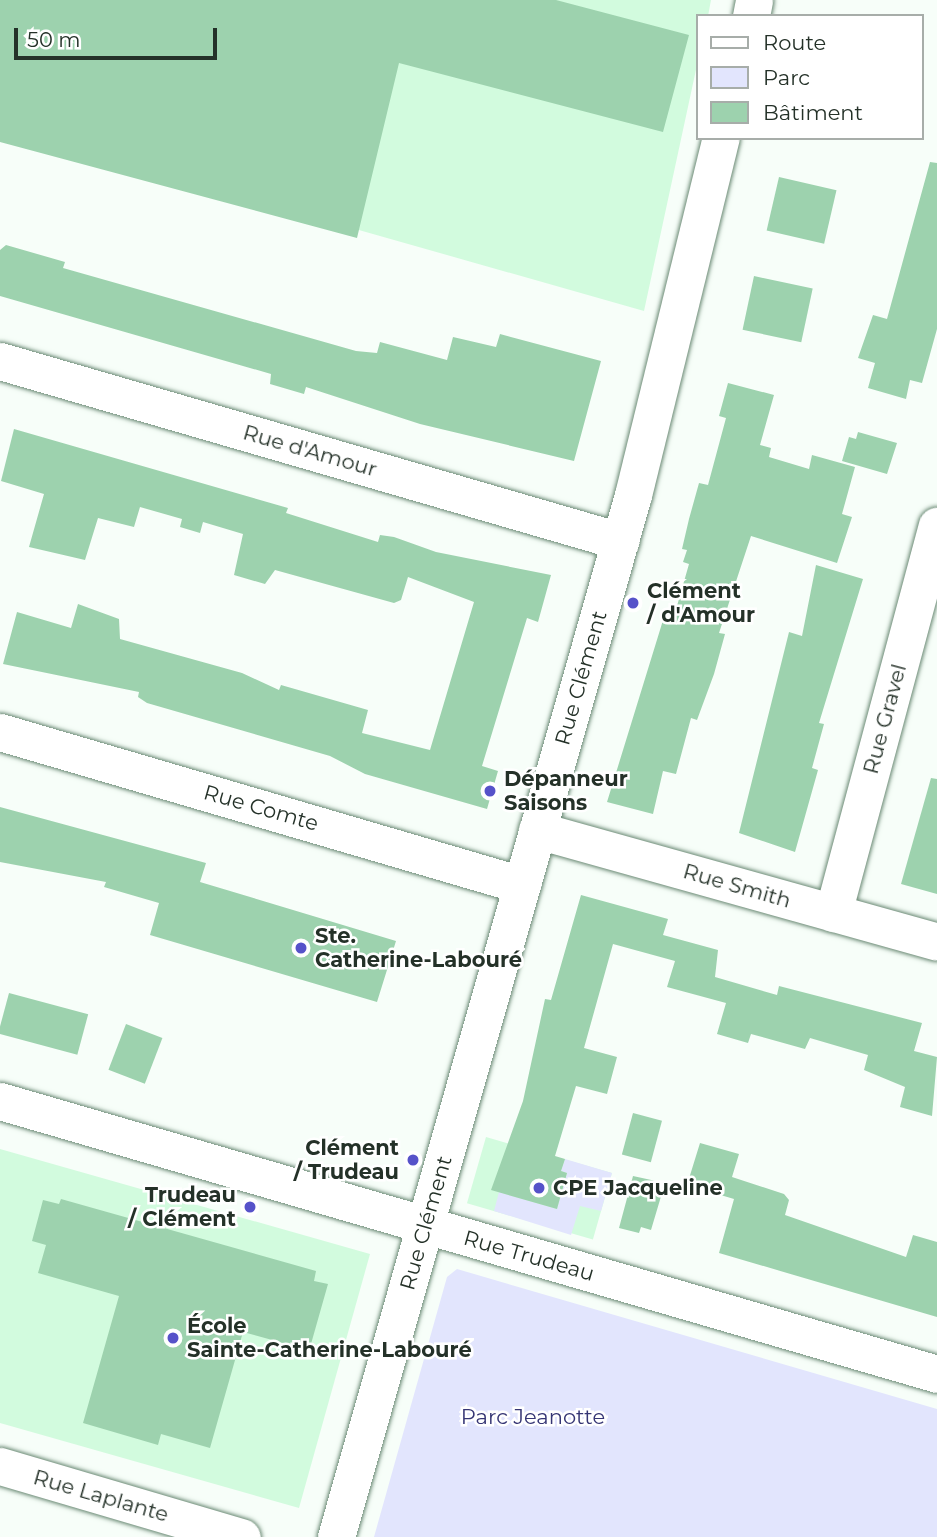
<!DOCTYPE html>
<html>
<head>
<meta charset="utf-8">
<style>
  body { margin:0 }
  #map { position:relative; width:937px; height:1537px; overflow:hidden; background:#f7fef9; font-family:Montserrat,sans-serif }
  div>[style] { position:absolute }
  .built>* { inset:0; background:#d2fbde; transform-origin:0 0 }
  .green>* { inset:0; background:#e2e5fd }
  .building>* { inset:0; background:#9dd2ae; transform-origin:0 0 }
  .roads { filter:drop-shadow(0 0 2px #6b8a75) drop-shadow(0 0 2px #6b8a75) }
  .minor>* { height:37px; margin:-18.5px; padding:0 18.5px; transform-origin:18.5px; border-radius:18.5px; background:#fff }
  .dots>* { width:19px; height:19px; translate:-50% -50%; box-sizing:border-box; border:4px solid #fff; border-radius:50% }
  span { translate:-50% -50%; white-space:nowrap; text-align:center; line-height:1.15; -webkit-text-stroke:5px #fff; paint-order:stroke }
  .street-label { font-size:21px; color:#243128 }
  .poi-label { font-size:21px; color:#243128; font-weight:700 }
  .left { translate:0 -50%; text-align:left }
  .right { translate:-100% -50%; text-align:right }
  .park-label { font-size:21px; color:#353574 }
  .legend { position:absolute; left:696px; top:14px; width:228px; height:126px; box-sizing:border-box; background:#fff; border:2px solid #a7ada9; margin:0; padding:9px 12px; list-style:none; font-size:21px; color:#243128 }
  .legend li { display:flex; align-items:center; gap:14px; height:35px }
  .legend b { width:35px; border:2px solid #a7ada9 }
  .scale { position:absolute; left:14px; top:28px; width:203px; height:32px; box-sizing:border-box; border:4px solid #243128; border-top:0; padding-left:9px; font-size:21px; line-height:24px; white-space:nowrap; color:#243128; -webkit-text-stroke:5px #fff; paint-order:stroke }
</style>
</head>
<body>
<div id="map">
  <div class="built">
    <div style="clip-path:polygon(0 0,711px 0,708px 16px,697px 16px,697px 65px,644px 311px,0 128px)"></div>
    <div style="left:486px;top:1137px;width:131px;height:69px;rotate:16deg"></div>
    <div style="clip-path:polygon(0 1149px,370px 1254px,299px 1508px,0 1423px)"></div>
  </div>
  <div class="green">
    <div style="clip-path:polygon(565px 1159px,612px 1173px,601px 1211px,580px 1206px,571px 1235px,494px 1211px,499px 1192px,557px 1209px,567px 1173px,561px 1171px)"></div>
    <div style="clip-path:polygon(457px 1269px,937px 1409px,937px 1537px,374px 1537px,447px 1277px)"></div>
  </div>
  <div class="building">
    <div style="clip-path:polygon(0 0,556px 0,689px 35px,663px 132px,399px 63px,357px 238px,0 142px)"></div>
    <div style="clip-path:polygon(930px 162px,937px 163px,937px 329px,922px 383px,910px 380px,906px 399px,868px 388px,875px 363px,858px 358px,873px 315px,887px 319px)"></div>
    <div style="left:779px;top:177px;width:59px;height:55px;rotate:13deg"></div>
    <div style="clip-path:polygon(6px 245px,65px 262px,63px 268px,356px 351px,377px 353px,380px 342px,447px 360px,453px 337px,496px 347px,500px 334px,601px 361px,574px 461px,420px 424px,306px 387px,304px 394px,270px 384px,271px 374px,0 296px,0 250px)"></div>
    <div style="left:754px;top:276px;width:60px;height:55px;rotate:12deg"></div>
    <div style="clip-path:polygon(728px 383px,774px 395px,760px 445px,771px 448px,769px 457px,809px 469px,812px 455px,855px 467px,842px 514px,852px 517px,837px 563px,751px 536px,719px 633px,725px 634px,714px 674px,697px 720px,691px 718px,676px 774px,663px 771px,653px 814px,607px 802px,664px 617px,673px 620px,689px 564px,683px 562px,687px 550px,682px 549px,689px 519px,699px 483px,708px 485px,726px 418px,719px 416px)"></div>
    <div style="clip-path:polygon(14px 429px,288px 508px,286px 513px,378px 542px,380px 535px,394px 537px,436px 552px,551px 575px,538px 622px,527px 618px,482px 766px,498px 771px,487px 809px,365px 774px,330px 756px,147px 703px,138px 697px,139px 692px,3px 664px,17px 612px,71px 628px,78px 604px,119px 619px,120px 639px,242px 673px,279px 690px,281px 685px,368px 710px,362px 733px,430px 750px,474px 602px,408px 577px,401px 600px,394px 603px,275px 570px,265px 584px,234px 575px,243px 534px,203px 522px,200px 533px,180px 527px,182px 519px,140px 507px,134px 527px,98px 518px,85px 560px,29px 547px,44px 494px,1px 481px)"></div>
    <div style="clip-path:polygon(858px 432px,897px 443px,887px 474px,842px 461px,849px 437px,856px 439px)"></div>
    <div style="clip-path:polygon(816px 565px,863px 579px,819px 723px,824px 724px,812px 768px,818px 770px,795px 852px,739px 833px,789px 632px,802px 636px)"></div>
    <div style="clip-path:polygon(931px 778px,937px 779px,937px 894px,901px 884px)"></div>
    <div style="clip-path:polygon(0 807px,206px 863px,200px 882px,396px 941px,377px 1002px,150px 935px,159px 903px,104px 887px,106px 882px,0 862px)"></div>
    <div style="clip-path:polygon(581px 895px,668px 919px,663px 935px,718px 950px,715px 977px,777px 995px,779px 986px,922px 1023px,914px 1051px,937px 1057px,932px 1116px,900px 1107px,905px 1087px,864px 1070px,868px 1055px,810px 1038px,805px 1049px,751px 1034px,748px 1043px,717px 1034px,726px 1003px,667px 987px,675px 961px,613px 944px,584px 1048px,617px 1057px,607px 1094px,576px 1086px,555px 1156px,565px 1159px,561px 1171px,567px 1173px,557px 1209px,491px 1190px,523px 1101px,545px 999px,551px 1000px)"></div>
    <div style="left:9px;top:993px;width:82px;height:42px;rotate:15deg"></div>
    <div style="left:126px;top:1024px;width:39px;height:49px;rotate:21deg"></div>
    <div style="left:633px;top:1113px;width:30px;height:43px;rotate:15deg"></div>
    <div style="clip-path:polygon(700px 1143px,739px 1154px,732px 1177px,784px 1194px,789px 1200px,785px 1215px,906px 1257px,913px 1235px,937px 1242px,937px 1317px,719px 1253px,734px 1199px,687px 1185px)"></div>
    <div style="clip-path:polygon(633px 1176px,665px 1183px,651px 1230px,641px 1227px,639px 1233px,619px 1228px)"></div>
    <div style="clip-path:polygon(61px 1199px,316px 1271px,314px 1281px,328px 1284px,311px 1344px,295px 1340px,294px 1346px,243px 1332px,210px 1448px,161px 1434px,158px 1445px,83px 1423px,119px 1296px,38px 1273px,46px 1245px,32px 1241px,43px 1200px,59px 1204px)"></div>
  </div>
  <div class="roads">
    <div class="minor">
      <div style="left:751px;top:16px;width:16px;rotate:-79deg"></div>
      <div style="left:0;top:361px;width:646px;rotate:16.19deg"></div>
      <div style="left:0;top:732px;width:544px;rotate:16.34deg"></div>
      <div style="left:537px;top:830px;width:415px;rotate:15.6deg"></div>
      <div style="left:833px;top:913px;width:401px;rotate:-75deg"></div>
      <div style="left:0;top:1101px;width:976px;rotate:16.24deg"></div>
      <div style="left:0;top:1466px;width:252px;rotate:16.4deg"></div>
      <div style="left:336px;top:1537px;width:1084px;rotate:-74.09deg"></div>
      <div style="left:633px;top:495px;width:368px;rotate:-76.2deg"></div>
    </div>
  </div>
  <div class="dots">
    <div style="left:633px;top:603px;background:#5652c9"></div>
    <div style="left:490px;top:791px;background:#5652c9"></div>
    <div style="left:301px;top:948px;background:#5652c9"></div>
    <div style="left:413px;top:1160px;background:#5652c9"></div>
    <div style="left:539px;top:1188px;background:#5652c9"></div>
    <div style="left:250px;top:1207px;background:#5652c9"></div>
    <div style="left:173px;top:1338px;background:#5652c9"></div>
  </div>
  <div class="street-label">
    <span style="left:310px;top:451px;rotate:16deg">Rue d'Amour</span>
    <span style="left:581px;top:678px;rotate:-74deg">Rue Clément</span>
    <span style="left:885px;top:719px;rotate:-75deg">Rue Gravel</span>
    <span style="left:261px;top:808px;rotate:16deg">Rue Comte</span>
    <span style="left:737px;top:886px;rotate:16deg">Rue Smith</span>
    <span style="left:426px;top:1223px;rotate:-74deg">Rue Clément</span>
    <span style="left:529px;top:1256px;rotate:16deg">Rue Trudeau</span>
    <span style="left:101px;top:1496px;rotate:16deg">Rue Laplante</span>
  </div>
  <div class="poi-label">
    <span class="left" style="left:647px;top:603px">Clément<br>/ d'Amour</span>
    <span class="left" style="left:504px;top:791px">Dépanneur<br>Saisons</span>
    <span class="left" style="left:315px;top:948px">Ste.<br>Catherine-Labouré</span>
    <span class="right" style="left:399px;top:1160px">Clément<br>/ Trudeau</span>
    <span class="left" style="left:553px;top:1188px">CPE Jacqueline</span>
    <span class="right" style="left:236px;top:1207px">Trudeau<br>/ Clément</span>
    <span class="left" style="left:187px;top:1338px">École<br>Sainte-Catherine-Labouré</span>
  </div>
  <div class="park-label">
    <span style="left:533px;top:1417px">Parc Jeanotte</span>
  </div>
  <ul class="legend">
  <li><b style="height:9px;background:#fff"></b>Route</li>
  <li><b style="height:19px;background:#e2e5fd"></b>Parc</li>
  <li><b style="height:19px;background:#9dd2ae"></b>Bâtiment</li>
  </ul>
  <div class="scale">50 m</div>
</div>
</body>
</html>
